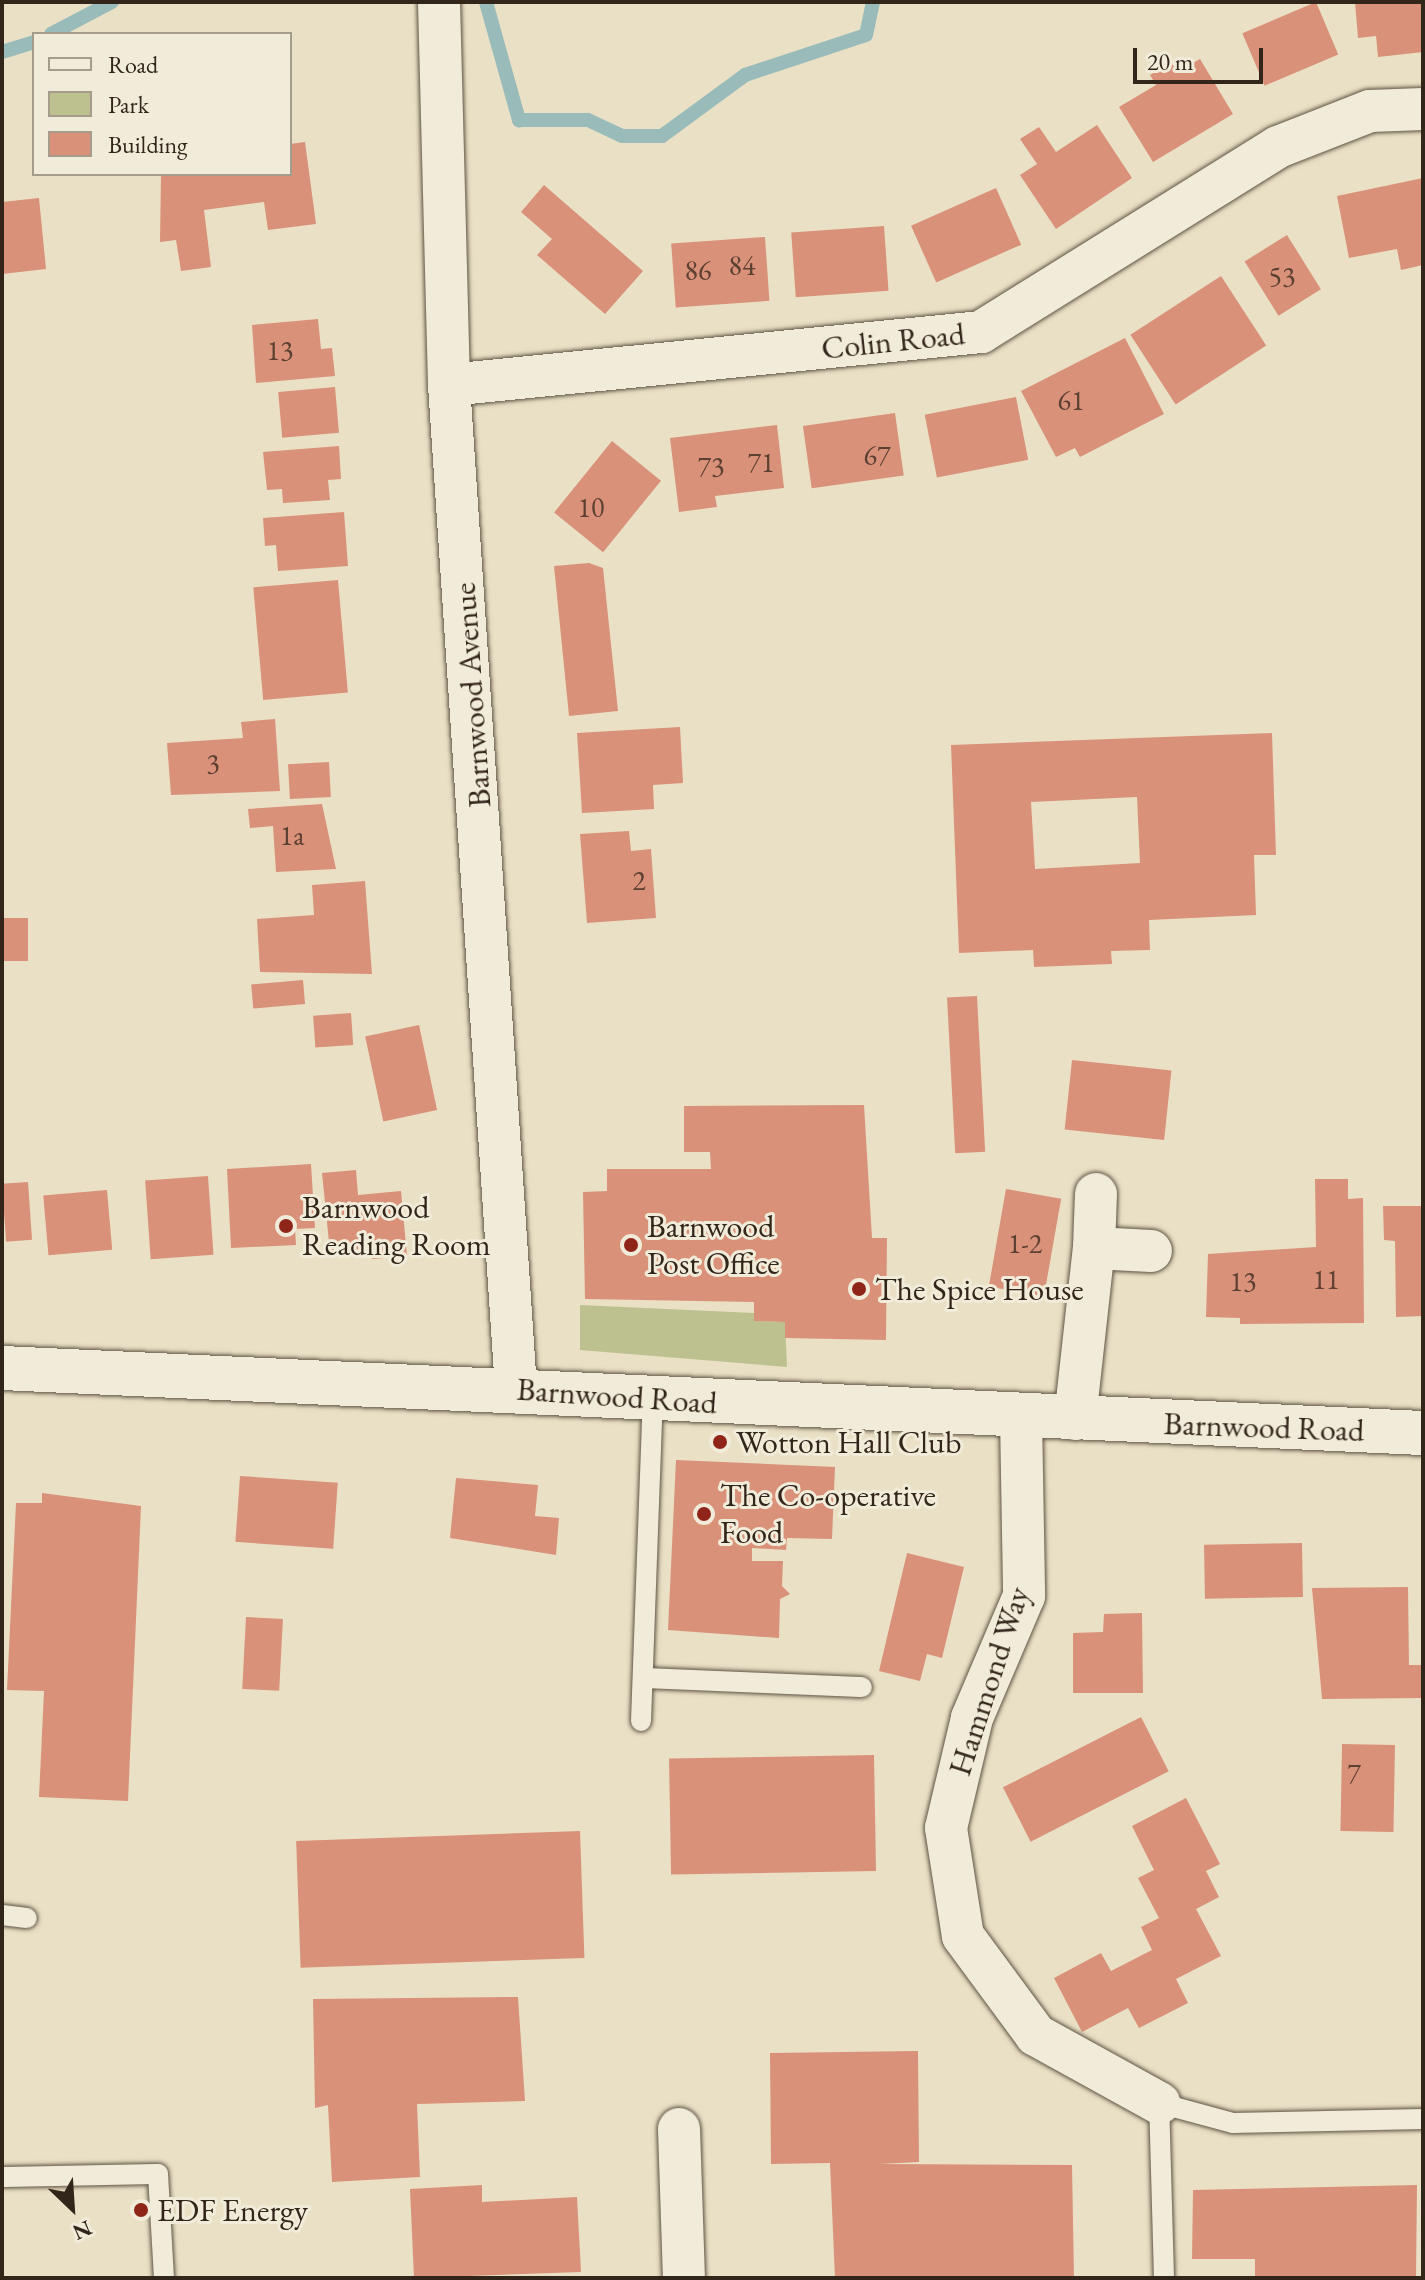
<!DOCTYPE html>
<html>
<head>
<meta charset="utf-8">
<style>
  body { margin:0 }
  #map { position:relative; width:1425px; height:2280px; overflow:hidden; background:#eae0c5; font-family:"EB Garamond",serif }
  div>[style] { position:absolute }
  .green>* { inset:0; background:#bdc190 }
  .stream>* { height:14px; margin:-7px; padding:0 7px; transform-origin:7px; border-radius:7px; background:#99bcba }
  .building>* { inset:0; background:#d9917a; transform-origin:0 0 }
  .roads { filter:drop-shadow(0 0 2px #605444) drop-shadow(0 0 2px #605444) }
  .service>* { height:20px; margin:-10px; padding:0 10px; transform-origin:10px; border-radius:10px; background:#f1ebd9 }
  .minor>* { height:42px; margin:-21px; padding:0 21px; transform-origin:21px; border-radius:21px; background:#f1ebd9 }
  .tertiary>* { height:44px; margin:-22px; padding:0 22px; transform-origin:22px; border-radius:22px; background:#f1ebd9 }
  .dots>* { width:22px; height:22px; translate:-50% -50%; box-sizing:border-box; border:4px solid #f1ebd9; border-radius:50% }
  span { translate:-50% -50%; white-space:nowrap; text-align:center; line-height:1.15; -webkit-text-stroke:6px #f1ebd9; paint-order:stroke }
  .number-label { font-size:28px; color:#5c4031 }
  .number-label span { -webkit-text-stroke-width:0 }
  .street-label { font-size:32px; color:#322519 }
  .poi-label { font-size:32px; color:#322519 }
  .left { translate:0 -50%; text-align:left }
  .frame { position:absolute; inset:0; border:4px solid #322519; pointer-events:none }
  .legend { position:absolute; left:32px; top:32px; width:260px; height:144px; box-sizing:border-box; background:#f1ebd9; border:2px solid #a59c8c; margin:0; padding:10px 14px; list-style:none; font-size:24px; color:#322519 }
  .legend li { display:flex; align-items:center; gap:16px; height:40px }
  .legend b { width:40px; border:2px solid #a59c8c }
  .north { position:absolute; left:32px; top:2168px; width:80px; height:80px; -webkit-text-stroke:6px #f1ebd9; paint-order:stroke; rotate:155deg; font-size:22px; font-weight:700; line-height:32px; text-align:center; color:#322519 }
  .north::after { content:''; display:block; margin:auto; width:28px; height:36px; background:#322519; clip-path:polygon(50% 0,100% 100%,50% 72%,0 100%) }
  .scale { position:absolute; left:1133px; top:48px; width:130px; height:36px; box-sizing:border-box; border:4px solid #322519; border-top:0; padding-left:10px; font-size:24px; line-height:28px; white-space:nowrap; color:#322519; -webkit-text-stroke:6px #f1ebd9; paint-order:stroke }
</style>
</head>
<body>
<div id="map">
  <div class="green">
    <div style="clip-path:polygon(580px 1305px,754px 1313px,755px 1321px,785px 1322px,787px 1367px,580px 1350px)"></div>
  </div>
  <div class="stream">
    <div style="left:486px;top:2px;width:123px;rotate:74.4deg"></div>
    <div style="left:519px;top:120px;width:69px"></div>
    <div style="left:588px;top:120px;width:38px;rotate:25deg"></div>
    <div style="left:623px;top:136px;width:39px"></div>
    <div style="left:662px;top:136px;width:103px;rotate:-36.3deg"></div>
    <div style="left:745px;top:75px;width:127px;rotate:-18.3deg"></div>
    <div style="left:866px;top:35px;width:34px;rotate:-78deg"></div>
    <div style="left:51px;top:34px;width:69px;rotate:-27.7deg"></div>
    <div style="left:2px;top:52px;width:34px;rotate:-17deg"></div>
  </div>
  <div class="building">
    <div style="left:1316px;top:2px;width:57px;height:80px;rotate:67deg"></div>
    <div style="clip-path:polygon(1355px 2px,1423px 2px,1423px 52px,1378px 57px,1376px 36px,1358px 38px)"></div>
    <div style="clip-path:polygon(1200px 59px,1233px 114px,1153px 162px,1119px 107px,1156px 85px,1150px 75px,1171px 62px,1177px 72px)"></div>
    <div style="clip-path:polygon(1097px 125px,1132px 178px,1056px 229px,1020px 175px,1037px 164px,1020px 139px,1039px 127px,1056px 152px)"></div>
    <div style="clip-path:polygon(305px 142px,316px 224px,268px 230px,264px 202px,204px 210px,211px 267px,181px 271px,176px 240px,160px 242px,161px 174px,290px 174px,290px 144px)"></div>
    <div style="clip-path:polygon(1423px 178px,1423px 265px,1401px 270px,1397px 249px,1349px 258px,1337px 196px)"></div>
    <div style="clip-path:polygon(544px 185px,643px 271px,605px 314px,537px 255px,552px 239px,521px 212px)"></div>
    <div style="left:996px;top:188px;width:62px;height:93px;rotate:66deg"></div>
    <div style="clip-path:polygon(39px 198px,46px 269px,2px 274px,2px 202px)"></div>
    <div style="left:884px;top:226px;width:65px;height:93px;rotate:86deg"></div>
    <div style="left:1287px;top:235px;width:64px;height:50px;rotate:58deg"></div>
    <div style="left:765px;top:237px;width:64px;height:94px;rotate:86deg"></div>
    <div style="left:1221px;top:276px;width:83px;height:108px;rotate:57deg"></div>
    <div style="clip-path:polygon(318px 319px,321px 349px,332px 348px,335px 376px,256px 383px,252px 325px)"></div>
    <div style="clip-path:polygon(1125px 338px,1164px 414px,1080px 457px,1075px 448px,1056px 457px,1021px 391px)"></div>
    <div style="left:335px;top:387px;width:46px;height:57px;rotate:85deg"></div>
    <div style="left:1016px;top:397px;width:64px;height:93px;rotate:79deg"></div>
    <div style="left:895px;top:413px;width:63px;height:93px;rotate:82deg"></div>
    <div style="clip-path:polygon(777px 425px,784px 488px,715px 496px,717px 507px,679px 512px,670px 438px)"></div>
    <div style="left:612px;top:441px;width:63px;height:92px;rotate:39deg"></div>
    <div style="clip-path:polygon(339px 446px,341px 479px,328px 480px,330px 500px,283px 503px,282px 489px,267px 490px,263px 452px)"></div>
    <div style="clip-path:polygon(344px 512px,348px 566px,278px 571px,276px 545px,265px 546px,263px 518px)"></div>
    <div style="clip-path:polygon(589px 563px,603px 568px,618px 711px,569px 716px,554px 566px)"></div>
    <div style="left:338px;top:580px;width:113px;height:85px;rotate:85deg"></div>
    <div style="clip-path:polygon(275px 719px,280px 791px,171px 795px,167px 743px,243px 738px,241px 722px)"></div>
    <div style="clip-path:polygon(680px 727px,683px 783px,653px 785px,654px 809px,582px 813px,577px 733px)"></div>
    <div style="clip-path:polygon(evenodd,1272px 733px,1276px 855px,1254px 855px,1256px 915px,1149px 920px,1150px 950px,1111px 951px,1112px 964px,1034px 967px,1033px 950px,959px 953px,951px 745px,1272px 733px,1137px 797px,1140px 863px,1035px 869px,1031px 802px,1137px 797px)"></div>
    <div style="left:329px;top:762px;width:35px;height:41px;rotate:87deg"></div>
    <div style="clip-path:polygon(322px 804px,336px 869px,276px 872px,273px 826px,250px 828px,248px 809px)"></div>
    <div style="clip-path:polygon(629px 831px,631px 851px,651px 849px,656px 918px,587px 923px,580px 834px)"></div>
    <div style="clip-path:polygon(365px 881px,372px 974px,260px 972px,257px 919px,314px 915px,312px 885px)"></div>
    <div style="left:2px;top:918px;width:26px;height:43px"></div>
    <div style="left:303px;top:980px;width:24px;height:52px;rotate:85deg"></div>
    <div style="left:977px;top:996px;width:156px;height:30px;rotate:87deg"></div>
    <div style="left:351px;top:1013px;width:32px;height:38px;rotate:86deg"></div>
    <div style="left:419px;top:1025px;width:87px;height:55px;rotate:78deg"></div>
    <div style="left:1072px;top:1060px;width:100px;height:70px;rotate:6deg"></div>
    <div style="clip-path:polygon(864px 1105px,872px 1238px,887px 1238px,886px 1340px,785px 1338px,785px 1322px,754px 1321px,754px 1302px,585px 1299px,583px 1192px,607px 1191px,607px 1169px,711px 1169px,710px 1152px,684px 1152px,684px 1106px)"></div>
    <div style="clip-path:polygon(311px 1164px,315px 1228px,295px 1229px,296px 1245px,231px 1248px,227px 1169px)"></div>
    <div style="clip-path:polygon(356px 1170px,358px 1195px,401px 1191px,407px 1256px,372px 1259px,371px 1248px,330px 1252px,322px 1173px)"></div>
    <div style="left:208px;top:1176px;width:79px;height:63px;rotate:86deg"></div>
    <div style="clip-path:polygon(1315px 1179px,1348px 1179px,1348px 1199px,1363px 1198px,1364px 1323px,1240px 1324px,1240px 1318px,1206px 1317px,1208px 1254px,1316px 1247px)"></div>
    <div style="left:28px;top:1182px;width:58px;height:26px;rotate:86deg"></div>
    <div style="left:1006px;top:1189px;width:56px;height:99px;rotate:10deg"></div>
    <div style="left:107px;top:1190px;width:60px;height:64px;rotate:85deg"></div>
    <div style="clip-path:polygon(1383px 1206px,1423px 1206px,1423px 1316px,1396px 1317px,1395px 1241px,1384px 1240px)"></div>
    <div style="clip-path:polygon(676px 1460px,835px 1467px,832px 1539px,787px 1538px,786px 1550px,752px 1548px,752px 1561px,783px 1561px,782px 1586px,790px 1594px,780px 1599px,779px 1638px,668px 1630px)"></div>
    <div style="left:240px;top:1476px;width:98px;height:66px;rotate:4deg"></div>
    <div style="clip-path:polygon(456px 1478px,538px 1485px,535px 1516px,559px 1518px,556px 1555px,450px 1538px)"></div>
    <div style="clip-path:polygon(42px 1493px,141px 1506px,128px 1801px,39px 1797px,44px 1691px,7px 1690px,16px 1503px,42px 1503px)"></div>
    <div style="left:1302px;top:1543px;width:54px;height:98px;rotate:89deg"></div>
    <div style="clip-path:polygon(907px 1553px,964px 1567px,942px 1658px,927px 1654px,920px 1681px,879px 1671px)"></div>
    <div style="clip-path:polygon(1408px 1587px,1409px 1665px,1423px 1665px,1423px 1698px,1322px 1699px,1312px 1588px)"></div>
    <div style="clip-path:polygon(1142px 1613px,1143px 1693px,1073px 1693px,1073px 1633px,1103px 1632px,1104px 1614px)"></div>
    <div style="left:246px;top:1617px;width:37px;height:72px;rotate:3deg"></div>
    <div style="left:1141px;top:1717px;width:61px;height:155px;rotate:63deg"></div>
    <div style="left:1342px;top:1744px;width:53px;height:87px;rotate:1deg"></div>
    <div style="left:874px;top:1755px;width:116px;height:205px;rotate:89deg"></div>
    <div style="clip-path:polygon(1186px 1798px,1220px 1864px,1206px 1871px,1219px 1897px,1196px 1909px,1221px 1956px,1176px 1979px,1188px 2003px,1139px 2028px,1128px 2008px,1082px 2032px,1054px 1978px,1101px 1953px,1111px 1971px,1152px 1950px,1141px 1927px,1159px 1918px,1138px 1878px,1154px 1870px,1132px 1826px)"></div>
    <div style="left:580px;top:1831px;width:127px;height:284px;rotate:88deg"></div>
    <div style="clip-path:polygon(518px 1997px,525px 2101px,417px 2104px,420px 2177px,332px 2182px,328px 2105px,315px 2108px,313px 1999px)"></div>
    <div style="clip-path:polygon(918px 2051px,919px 2162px,879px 2164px,1072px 2165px,1074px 2278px,835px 2278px,830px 2163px,771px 2164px,770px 2053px)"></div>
    <div style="clip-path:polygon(482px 2185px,482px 2202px,577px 2197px,581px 2272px,414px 2278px,410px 2189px)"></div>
    <div style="clip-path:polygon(1417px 2185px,1416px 2278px,1255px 2278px,1255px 2259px,1192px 2259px,1193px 2190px)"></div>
  </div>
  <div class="roads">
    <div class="service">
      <div style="left:643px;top:1678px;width:219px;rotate:2.4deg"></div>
      <div style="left:641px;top:1721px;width:321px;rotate:-87.9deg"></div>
      <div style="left:2px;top:1915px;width:25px;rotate:7deg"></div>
      <div style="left:2px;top:2177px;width:156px;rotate:-1.1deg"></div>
      <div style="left:158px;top:2174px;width:104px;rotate:86.7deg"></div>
      <div style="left:1164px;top:2278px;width:175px;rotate:-91.6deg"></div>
      <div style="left:1159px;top:2103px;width:77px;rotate:15.1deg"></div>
      <div style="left:1233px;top:2123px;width:190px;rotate:-1.2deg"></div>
    </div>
    <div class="minor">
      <div style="left:439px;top:2px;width:383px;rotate:88.5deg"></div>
      <div style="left:449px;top:385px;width:1005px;rotate:86.18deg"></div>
      <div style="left:449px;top:385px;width:535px;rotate:-5.69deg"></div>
      <div style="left:981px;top:332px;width:350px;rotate:-31.9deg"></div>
      <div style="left:1278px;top:147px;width:99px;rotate:-21.4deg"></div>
      <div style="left:1370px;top:111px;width:53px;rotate:-2.2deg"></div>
      <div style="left:1094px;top:1248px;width:54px;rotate:-87.9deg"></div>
      <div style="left:1021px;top:1417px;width:179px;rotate:89deg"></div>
      <div style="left:1024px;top:1596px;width:133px;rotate:113.1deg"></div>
      <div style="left:972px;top:1718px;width:113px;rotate:103.3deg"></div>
      <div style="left:946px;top:1828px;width:109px;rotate:81.1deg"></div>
      <div style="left:963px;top:1936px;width:123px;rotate:53.6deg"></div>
      <div style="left:1036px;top:2035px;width:141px;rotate:28.9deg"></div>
      <div style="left:1075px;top:1419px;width:172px;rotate:-83.7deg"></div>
      <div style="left:1094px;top:1248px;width:57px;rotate:3deg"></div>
      <div style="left:679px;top:2129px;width:149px;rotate:88.1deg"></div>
    </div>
    <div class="tertiary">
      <div style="left:2px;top:1368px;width:1422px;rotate:2.62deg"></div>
    </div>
  </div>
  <div class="dots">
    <div style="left:286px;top:1226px;background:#8f2418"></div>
    <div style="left:631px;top:1245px;background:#8f2418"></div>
    <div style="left:859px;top:1289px;background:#8f2418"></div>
    <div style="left:720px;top:1442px;background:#8f2418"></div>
    <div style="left:704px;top:1514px;background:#8f2418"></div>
    <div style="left:141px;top:2210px;background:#8f2418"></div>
  </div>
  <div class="number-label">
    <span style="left:742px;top:265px">84</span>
    <span style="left:698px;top:270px">86</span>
    <span style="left:1282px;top:276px">53</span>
    <span style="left:280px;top:350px">13</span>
    <span style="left:1071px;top:400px">61</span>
    <span style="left:877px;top:455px">67</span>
    <span style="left:761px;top:462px">71</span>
    <span style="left:711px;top:466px">73</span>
    <span style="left:591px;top:507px">10</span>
    <span style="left:213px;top:763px">3</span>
    <span style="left:292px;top:835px">1a</span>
    <span style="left:639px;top:880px">2</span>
    <span style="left:1025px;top:1243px">1-2</span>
    <span style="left:1326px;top:1279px">11</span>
    <span style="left:1243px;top:1281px">13</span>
    <span style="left:1354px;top:1773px">7</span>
  </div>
  <div class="street-label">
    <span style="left:893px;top:341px;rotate:-6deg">Colin Road</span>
    <span style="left:472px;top:695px;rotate:-94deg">Barnwood Avenue</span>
    <span style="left:617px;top:1396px;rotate:4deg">Barnwood Road</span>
    <span style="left:1264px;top:1427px;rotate:2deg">Barnwood Road</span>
    <span style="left:989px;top:1681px;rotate:-72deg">Hammond Way</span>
  </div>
  <div class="poi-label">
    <span class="left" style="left:302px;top:1226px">Barnwood<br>Reading Room</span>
    <span class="left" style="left:647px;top:1245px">Barnwood<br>Post Office</span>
    <span class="left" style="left:875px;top:1289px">The Spice House</span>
    <span class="left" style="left:736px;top:1442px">Wotton Hall Club</span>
    <span class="left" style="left:720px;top:1514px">The Co-operative<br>Food</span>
    <span class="left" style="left:157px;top:2210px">EDF Energy</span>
  </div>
  <div class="frame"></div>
  <ul class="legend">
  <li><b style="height:10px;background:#f1ebd9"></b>Road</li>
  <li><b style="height:22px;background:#bdc190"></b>Park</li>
  <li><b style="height:22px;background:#d9917a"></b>Building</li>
  </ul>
  <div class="north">N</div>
  <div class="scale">20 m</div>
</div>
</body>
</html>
